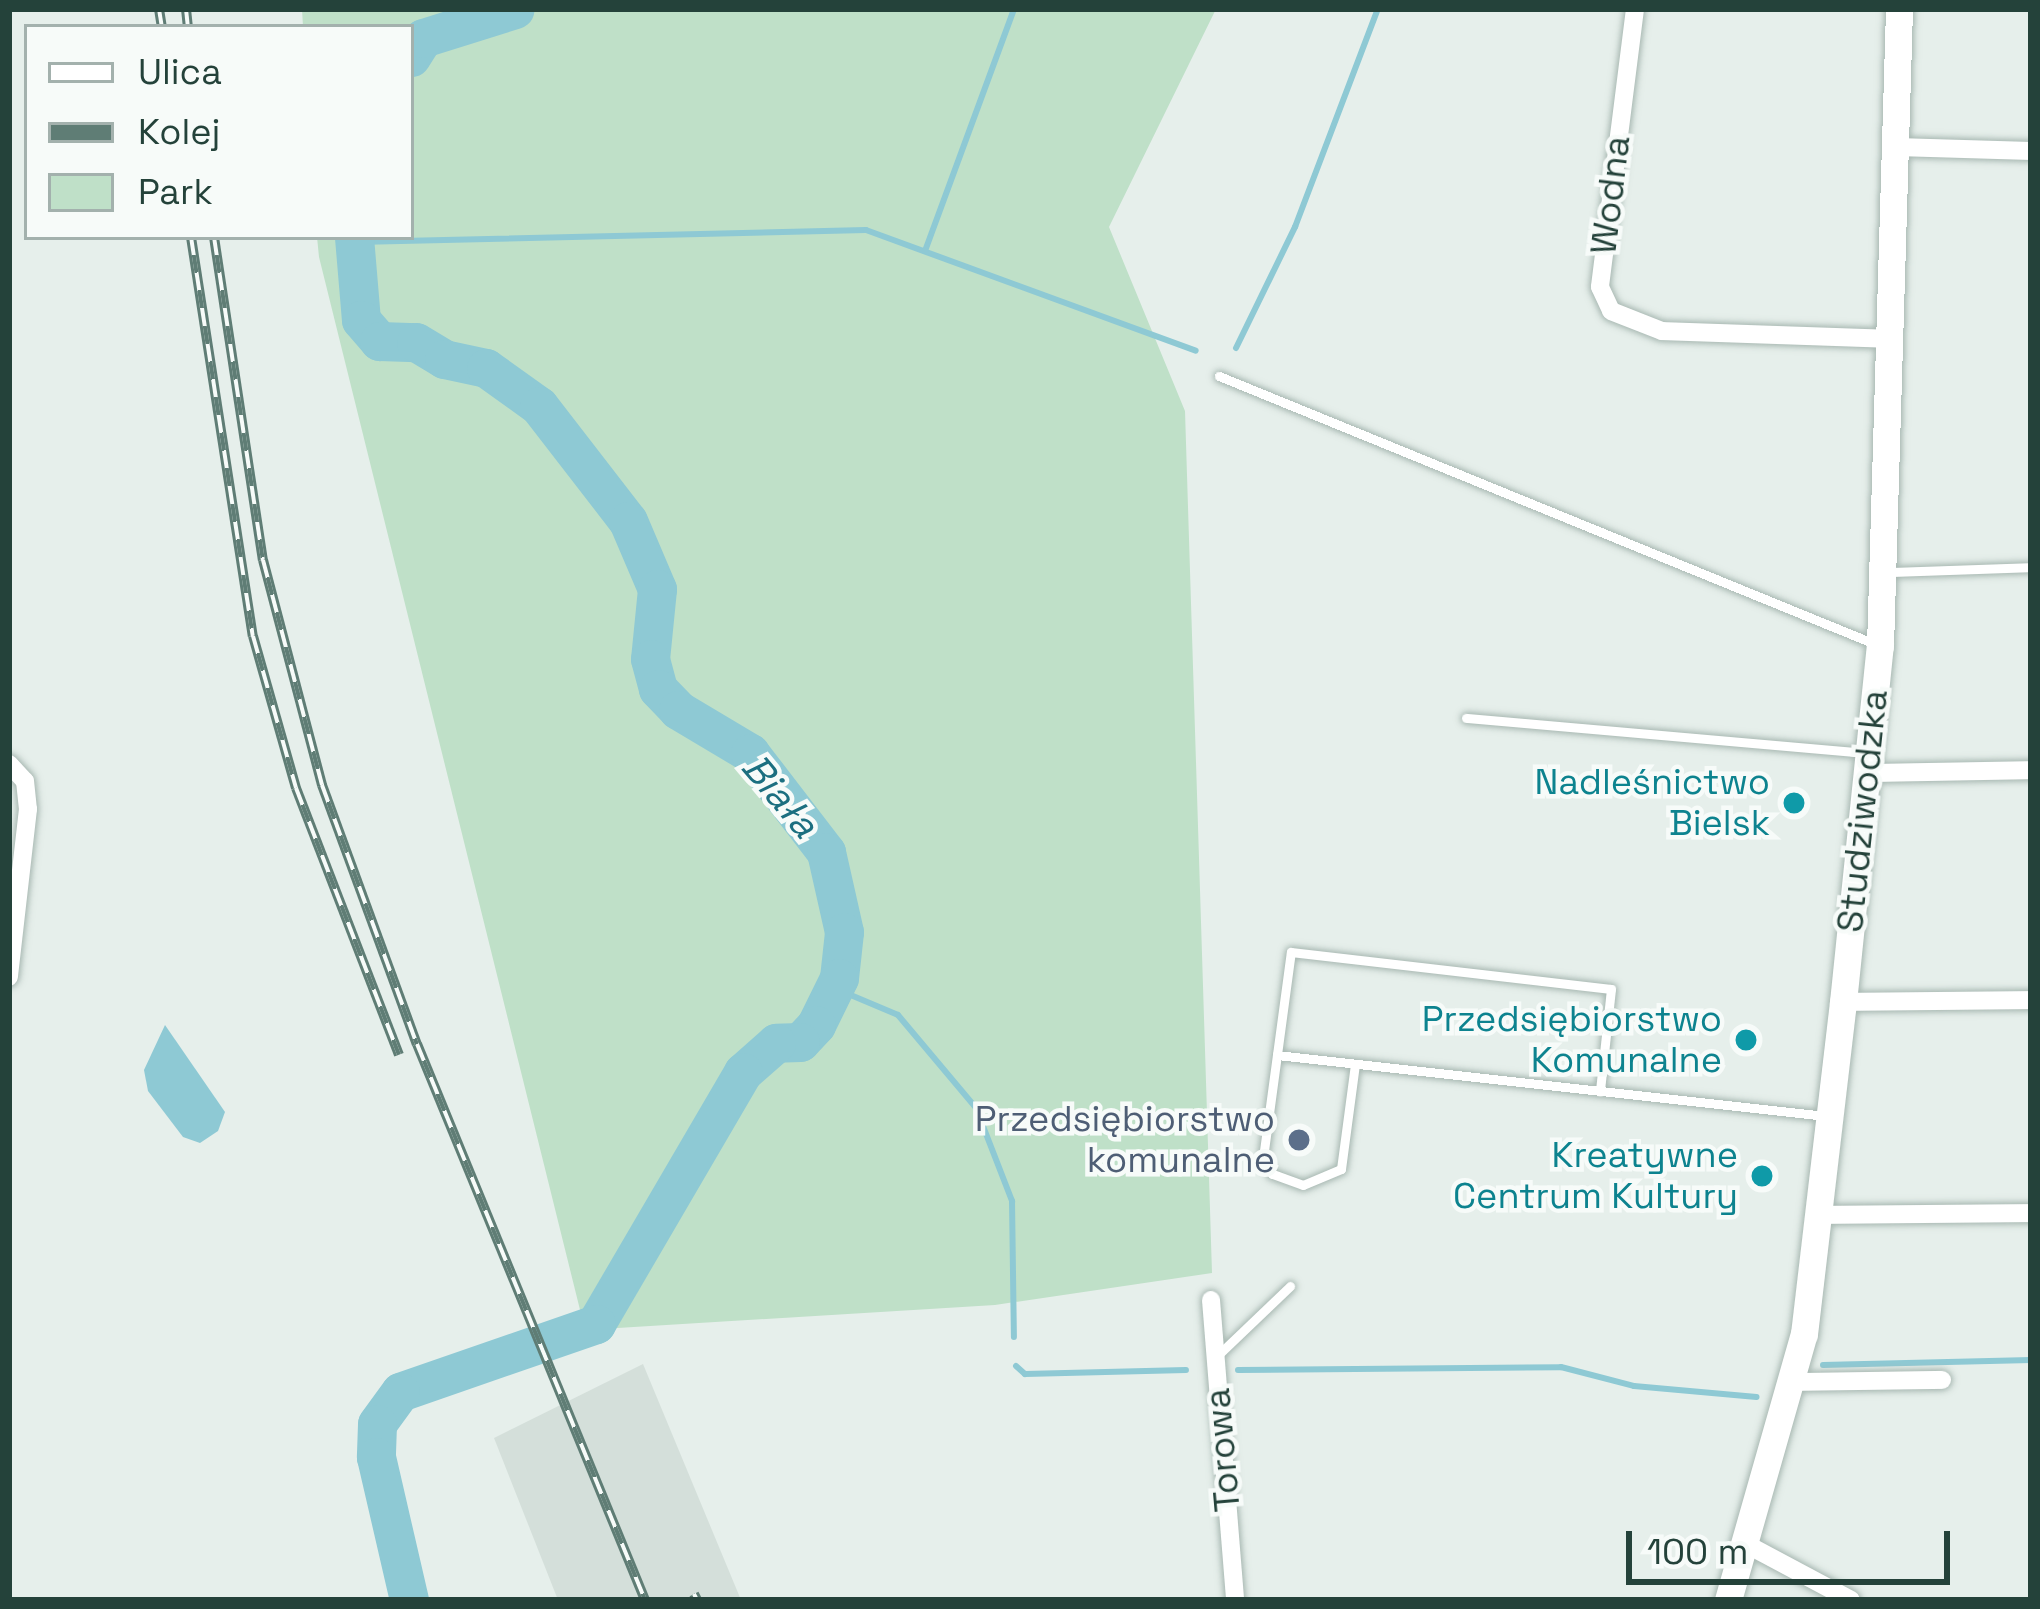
<!DOCTYPE html>
<html>
<head>
<meta charset="utf-8">
<style>
  body { margin:0 }
  #map { position:relative; width:2040px; height:1609px; overflow:hidden; background:#e6efeb; font-family:"Space Grotesk",sans-serif }
  div>[style] { position:absolute }
  .built>* { inset:0; background:#d4dfda }
  .green>* { inset:0; background:#bfe0c8 }
  .water>* { inset:0; background:#8ec9d4 }
  .stream>* { height:6px; margin:-3px; padding:0 3px; transform-origin:3px; border-radius:3px; background:#8ec9d4 }
  .river>* { height:39px; margin:-19.5px; padding:0 19.5px; transform-origin:19.5px; border-radius:19.5px; background:#8ec9d4 }
  .roads { filter:drop-shadow(0 0 3px #a8b8b2) drop-shadow(0 0 3px #a8b8b2) }
  .lane>* { height:9px; margin:-4.5px; padding:0 4.5px; transform-origin:4.5px; border-radius:4.5px; background:#fff }
  .street>* { height:18px; margin:-9px; padding:0 9px; transform-origin:9px; border-radius:9px; background:#fff }
  .secondary>* { height:27px; margin:-13.5px; padding:0 13.5px; transform-origin:13.5px; border-radius:13.5px; background:#fff }
  .rail>* { height:10px; margin-top:-5px; transform-origin:0; background:repeating-linear-gradient(90deg,#f7fbf9 0 18px,#5f7d75 0 36px); box-sizing:border-box; border-block:3px solid #5f7d75 }
  .dots>* { width:33px; height:33px; translate:-50% -50%; box-sizing:border-box; border:6px solid #f7fbf9; border-radius:50% }
  span { translate:-50% -50%; white-space:nowrap; text-align:center; line-height:1.15; -webkit-text-stroke:9px #f7fbf9; paint-order:stroke }
  .street-label { font-size:36px; color:#24423a }
  .culture-label { font-size:36px; color:#0d838f }
  .right { translate:-100% -50%; text-align:right }
  .service-label { font-size:36px; color:#4e5e75 }
  .water-label { font-size:39px; color:#1c6f80; font-style:italic }
  .frame { position:absolute; inset:0; border:12px solid #24423a; pointer-events:none }
  .legend { position:absolute; left:24px; top:24px; width:390px; height:216px; box-sizing:border-box; background:#f7fbf9; border:3px solid #a3b1ad; margin:0; padding:15px 21px; list-style:none; font-size:36px; color:#24423a }
  .legend li { display:flex; align-items:center; gap:24px; height:60px }
  .legend b { width:60px; border:3px solid #a3b1ad }
  .scale { position:absolute; left:1626px; top:1531px; width:324px; height:54px; box-sizing:border-box; border:6px solid #24423a; border-top:0; padding-left:15px; font-size:36px; line-height:42px; white-space:nowrap; color:#24423a; -webkit-text-stroke:9px #f7fbf9; paint-order:stroke }
</style>
</head>
<body>
<div id="map">
  <div class="built">
    <div style="clip-path:polygon(643px 1364px,741px 1600px,558px 1600px,494px 1438px)"></div>
  </div>
  <div class="green">
    <div style="clip-path:polygon(302px 9px,1216px 9px,1109px 227px,1185px 411px,1212px 1273px,995px 1305px,585px 1330px,319px 257px,317px 237px,411px 237px,411px 27px,303px 27px)"></div>
  </div>
  <div class="water">
    <div style="clip-path:polygon(165px 1025px,225px 1112px,218px 1131px,200px 1143px,183px 1137px,148px 1091px,144px 1070px)"></div>
  </div>
  <div class="stream">
    <div style="left:357px;top:242px;width:509px;rotate:-1.35deg"></div>
    <div style="left:866px;top:230px;width:351px;rotate:20.1deg"></div>
    <div style="left:925px;top:251px;width:258px;rotate:-69.8deg"></div>
    <div style="left:1236px;top:348px;width:135px;rotate:-64deg"></div>
    <div style="left:1295px;top:227px;width:233px;rotate:-69.2deg"></div>
    <div style="left:834px;top:988px;width:69px;rotate:22.9deg"></div>
    <div style="left:898px;top:1015px;width:121px;rotate:50deg"></div>
    <div style="left:976px;top:1108px;width:100px;rotate:68.8deg"></div>
    <div style="left:1012px;top:1201px;width:136px;rotate:89.2deg"></div>
    <div style="left:1823px;top:1365px;width:208px;rotate:-1.4deg"></div>
    <div style="left:1016px;top:1366px;width:12px;rotate:42deg"></div>
    <div style="left:1025px;top:1374px;width:161px;rotate:-1.4deg"></div>
    <div style="left:1238px;top:1370px;width:323px;rotate:-0.5deg"></div>
    <div style="left:1561px;top:1367px;width:75px;rotate:14.6deg"></div>
    <div style="left:1634px;top:1386px;width:123px;rotate:5.1deg"></div>
  </div>
  <div class="river">
    <div style="left:411px;top:57px;width:22px;rotate:-58deg"></div>
    <div style="left:423px;top:38px;width:96px;rotate:-17.5deg"></div>
    <div style="left:354px;top:237px;width:83px;rotate:85.2deg"></div>
    <div style="left:361px;top:320px;width:28px;rotate:49deg"></div>
    <div style="left:379px;top:341px;width:37px;rotate:2deg"></div>
    <div style="left:416px;top:342px;width:33px;rotate:31deg"></div>
    <div style="left:444px;top:359px;width:43px;rotate:12.1deg"></div>
    <div style="left:486px;top:368px;width:65px;rotate:35.6deg"></div>
    <div style="left:539px;top:406px;width:145px;rotate:52.3deg"></div>
    <div style="left:628px;top:521px;width:74px;rotate:66.9deg"></div>
    <div style="left:657px;top:589px;width:70px;rotate:95.7deg"></div>
    <div style="left:650px;top:659px;width:31px;rotate:75deg"></div>
    <div style="left:658px;top:689px;width:29px;rotate:46deg"></div>
    <div style="left:678px;top:710px;width:84px;rotate:30.8deg"></div>
    <div style="left:750px;top:753px;width:125px;rotate:52.5deg"></div>
    <div style="left:826px;top:852px;width:82px;rotate:77.3deg"></div>
    <div style="left:844px;top:932px;width:46px;rotate:96.2deg"></div>
    <div style="left:839px;top:978px;width:52px;rotate:116.1deg"></div>
    <div style="left:816px;top:1025px;width:23px;rotate:133deg"></div>
    <div style="left:800px;top:1042px;width:24px;rotate:178deg"></div>
    <div style="left:776px;top:1043px;width:44px;rotate:138.7deg"></div>
    <div style="left:743px;top:1072px;width:292px;rotate:120.3deg"></div>
    <div style="left:596px;top:1324px;width:207px;rotate:160.9deg"></div>
    <div style="left:400px;top:1392px;width:39px;rotate:126deg"></div>
    <div style="left:377px;top:1424px;width:33px;rotate:92deg"></div>
    <div style="left:376px;top:1457px;width:147px;rotate:77deg"></div>
  </div>
  <div class="roads">
    <div class="lane">
      <div style="left:1219px;top:376px;width:709px;rotate:22.22deg"></div>
      <div style="left:1889px;top:572px;width:142px;rotate:-2deg"></div>
      <div style="left:1466px;top:718px;width:403px;rotate:5deg"></div>
      <div style="left:1277px;top:1055px;width:552px;rotate:6.34deg"></div>
      <div style="left:1355px;top:1064px;width:106px;rotate:97.6deg"></div>
      <div style="left:1341px;top:1169px;width:41px;rotate:157.2deg"></div>
      <div style="left:1303px;top:1185px;width:33px;rotate:-160deg"></div>
      <div style="left:1272px;top:1174px;width:18px;rotate:-119deg"></div>
      <div style="left:1263px;top:1158px;width:208px;rotate:-82.3deg"></div>
      <div style="left:1291px;top:952px;width:322px;rotate:6.6deg"></div>
      <div style="left:1611px;top:989px;width:103px;rotate:96.2deg"></div>
      <div style="left:1215px;top:1358px;width:104px;rotate:-43.8deg"></div>
    </div>
    <div class="street">
      <div style="left:1635px;top:9px;width:280px;rotate:97.2deg"></div>
      <div style="left:1600px;top:287px;width:26px;rotate:65deg"></div>
      <div style="left:1611px;top:311px;width:55px;rotate:21.4deg"></div>
      <div style="left:1662px;top:331px;width:230px;rotate:2deg"></div>
      <div style="left:1897px;top:147px;width:134px;rotate:1.7deg"></div>
      <div style="left:9px;top:764px;width:23px;rotate:47deg"></div>
      <div style="left:25px;top:781px;width:28px;rotate:84deg"></div>
      <div style="left:28px;top:809px;width:169px;rotate:96.5deg"></div>
      <div style="left:1867px;top:773px;width:164px;rotate:-1deg"></div>
      <div style="left:1843px;top:1002px;width:188px;rotate:-0.6deg"></div>
      <div style="left:1819px;top:1215px;width:212px;rotate:-0.5deg"></div>
      <div style="left:1211px;top:1300px;width:301px;rotate:85.4deg"></div>
      <div style="left:1794px;top:1382px;width:148px;rotate:-0.8deg"></div>
      <div style="left:1746px;top:1544px;width:119px;rotate:28.1deg"></div>
    </div>
    <div class="secondary">
      <div style="left:1728px;top:1600px;width:277px;rotate:-74.1deg"></div>
      <div style="left:1804px;top:1334px;width:334px;rotate:-83.3deg"></div>
      <div style="left:1843px;top:1002px;width:358px;rotate:-84.1deg"></div>
      <div style="left:1880px;top:646px;width:637px;rotate:-88.29deg"></div>
    </div>
  </div>
  <div class="rail">
    <div style="left:159px;top:9px;width:18px;rotate:81deg"></div>
    <div style="left:186px;top:9px;width:18px;rotate:84deg"></div>
    <div style="left:191px;top:237px;width:404px;rotate:81.2deg"></div>
    <div style="left:253px;top:636px;width:158px;rotate:74.2deg"></div>
    <div style="left:296px;top:788px;width:286px;rotate:68.9deg"></div>
    <div style="left:214px;top:237px;width:327px;rotate:81.4deg"></div>
    <div style="left:263px;top:560px;width:233px;rotate:75.3deg"></div>
    <div style="left:322px;top:785px;width:276px;rotate:69.9deg"></div>
    <div style="left:417px;top:1044px;width:601px;rotate:67.7deg"></div>
    <div style="left:694px;top:1594px;width:7px;rotate:63deg"></div>
  </div>
  <div class="dots">
    <div style="left:1794px;top:803px;background:#0f9aa8"></div>
    <div style="left:1746px;top:1040px;background:#0f9aa8"></div>
    <div style="left:1299px;top:1140px;background:#5c6f8a"></div>
    <div style="left:1762px;top:1176px;background:#0f9aa8"></div>
  </div>
  <div class="street-label">
    <span style="left:1611px;top:195px;rotate:-83deg">Wodna</span>
    <span style="left:1863px;top:811px;rotate:-84deg">Studziwodzka</span>
    <span style="left:1223px;top:1450px;rotate:-95deg">Torowa</span>
  </div>
  <div class="culture-label">
    <span class="right" style="left:1770px;top:803px">Nadleśnictwo<br>Bielsk</span>
    <span class="right" style="left:1722px;top:1040px">Przedsiębiorstwo<br>Komunalne</span>
    <span class="right" style="left:1738px;top:1176px">Kreatywne<br>Centrum Kultury</span>
  </div>
  <div class="service-label">
    <span class="right" style="left:1275px;top:1140px">Przedsiębiorstwo<br>komunalne</span>
  </div>
  <div class="water-label">
    <span style="left:780px;top:796px;rotate:50deg">Biała</span>
  </div>
  <div class="frame"></div>
  <ul class="legend">
  <li><b style="height:15px;background:#fff"></b>Ulica</li>
  <li><b style="height:15px;background:#5f7d75"></b>Kolej</li>
  <li><b style="height:33px;background:#bfe0c8"></b>Park</li>
  </ul>
  <div class="scale">100 m</div>
</div>
</body>
</html>
